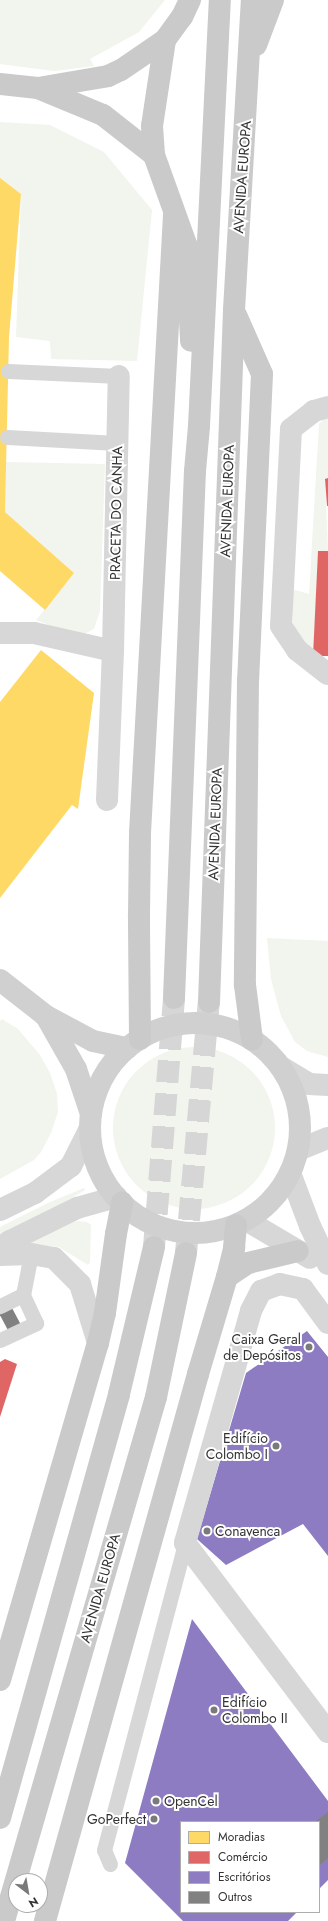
<!DOCTYPE html>
<html>
<head>
<meta charset="utf-8">
<style>
  body { margin:0 }
  #map { position:relative; width:328px; height:1921px; overflow:hidden; background:#fff; font-family:Jost,sans-serif }
  div>[style] { position:absolute }
  .green>* { inset:0; background:#f1f5ed }
  .round { border-radius:50% }
  .homes>* { inset:0; background:#ffd966 }
  .shops>* { inset:0; background:#e06666 }
  .offices>* { inset:0; background:#8e7cc3 }
  .building>* { inset:0; background:#818181; transform-origin:0 0 }
  .primary-tunnel>* { height:22px; margin-top:-11px; transform-origin:0; background:repeating-linear-gradient(90deg,#d6d6d6 0 22px,transparent 0 33px) }
  .service>* { height:15px; margin:-7.5px; padding:0 7.5px; transform-origin:7.5px; border-radius:7.5px; background:#d7d7d7 }
  .minor>* { height:22px; margin:-11px; padding:0 11px; transform-origin:11px; border-radius:11px; background:#d7d7d7 }
  .tertiary>* { height:22px; margin:-11px; padding:0 11px; transform-origin:11px; border-radius:11px; background:#d7d7d7 }
  .secondary>* { height:22px; margin:-11px; padding:0 11px; transform-origin:11px; border-radius:11px; background:#d0d0d0 }
  .secondary>.ring { margin:-11px; padding:0; box-sizing:content-box; background:none; border:22px solid #d0d0d0; border-radius:50% }
  .primary>* { height:22px; margin:-11px; padding:0 11px; transform-origin:11px; border-radius:11px; background:#cacaca }
  .dots>* { width:11px; height:11px; translate:-50% -50%; box-sizing:border-box; border:2px solid #fff; border-radius:50% }
  span { translate:-50% -50%; white-space:nowrap; text-align:center; line-height:1.15; -webkit-text-stroke:4px #fff; paint-order:stroke }
  .street-label { font-size:14px; color:#333 }
  .poi-label { font-size:14px; color:#333 }
  .right { translate:-100% -50%; text-align:right }
  .left { translate:0 -50%; text-align:left }
  .legend { position:absolute; left:180px; top:1821px; width:140px; height:92px; box-sizing:border-box; background:#fff; border:1px solid #adadad; margin:0; padding:5px 7px; list-style:none; font-size:12px; color:#333 }
  .legend li { display:flex; align-items:center; gap:8px; height:20px }
  .legend b { width:20px; border:1px solid #adadad }
  .north { position:absolute; left:8px; top:1873px; width:40px; height:40px; box-sizing:border-box; background:#fff; border:1px solid #adadad; border-radius:50%; rotate:149deg; font-size:11px; font-weight:700; line-height:16px; text-align:center; color:#333 }
  .north::after { content:''; display:block; margin:auto; width:14px; height:18px; background:#7a7a7a; clip-path:polygon(50% 0,100% 100%,50% 72%,0 100%) }
</style>
</head>
<body>
<div id="map">
  <div class="green">
    <div style="clip-path:polygon(0 0,165px 0,139px 32px,90px 59px,94px 66px,54px 71px,0 64px)"></div>
    <div style="clip-path:polygon(0 122px,50px 125px,104px 152px,152px 210px,137px 361px,51px 359px,50px 341px,16px 337px,21px 194px,0 180px)"></div>
    <div style="clip-path:polygon(328px 415px,328px 478px,325px 480px,328px 551px,318px 551px,314px 649px,302px 641px,293px 629px,292px 589px,309px 594px,319px 424px)"></div>
    <div style="clip-path:polygon(6px 462px,105px 464px,100px 611px,94px 629px,82px 635px,72px 634px,36px 620px,74px 573px,5px 512px)"></div>
    <div style="clip-path:polygon(267px 938px,328px 941px,328px 1057px,307px 1051px,295px 1042px,281px 1016px,271px 979px)"></div>
    <div style="clip-path:polygon(2px 1019px,18px 1029px,40px 1055px,50px 1073px,57px 1094px,58px 1112px,51px 1133px,41px 1152px,34px 1160px,0 1179px,0 1021px)"></div>
    <div class="round" style="left:113px;top:1047px;width:162px;height:162px"></div>
    <div style="clip-path:polygon(84px 1188px,85px 1190px,53px 1209px,0 1235px,0 1227px,50px 1202px)"></div>
    <div style="clip-path:polygon(78px 1221px,87px 1222px,91px 1225px,90px 1262px,88px 1265px,59px 1247px,19px 1244px,60px 1226px)"></div>
  </div>
  <div class="homes">
    <div style="clip-path:polygon(0 178px,21px 194px,9px 337px,5px 512px,74px 573px,45px 610px,0 571px)"></div>
    <div style="clip-path:polygon(41px 650px,94px 693px,78px 809px,72px 805px,0 898px,0 702px)"></div>
  </div>
  <div class="shops">
    <div style="clip-path:polygon(328px 478px,328px 506px,327px 506px,325px 479px)"></div>
    <div style="clip-path:polygon(318px 551px,328px 551px,328px 656px,313px 656px)"></div>
    <div style="clip-path:polygon(5px 1359px,17px 1364px,0 1417px,0 1362px)"></div>
  </div>
  <div class="offices">
    <div style="clip-path:polygon(307px 1331px,328px 1357px,328px 1556px,303px 1524px,226px 1565px,197px 1539px,246px 1373px)"></div>
    <div style="clip-path:polygon(192px 1619px,328px 1801px,328px 1880px,319px 1889px,319px 1822px,181px 1822px,181px 1912px,297px 1912px,288px 1921px,183px 1921px,125px 1863px)"></div>
  </div>
  <div class="building">
    <div style="left:12px;top:1308px;width:19px;height:14px;rotate:62deg"></div>
    <div style="clip-path:polygon(328px 1812px,328px 1858px,319px 1866px,319px 1822px,315px 1822px)"></div>
  </div>
  <div class="primary-tunnel">
    <div style="left:154px;top:1247px;width:250px;rotate:-85.4deg"></div>
    <div style="left:186px;top:1253px;width:252px;rotate:-84.8deg"></div>
  </div>
  <div class="service">
    <div style="left:8px;top:371px;width:111px;rotate:2.6deg"></div>
    <div style="left:7px;top:437px;width:110px;rotate:3.1deg"></div>
    <div style="left:0;top:1306px;width:25px;rotate:-26deg"></div>
    <div style="left:23px;top:1295px;width:42px;rotate:-79deg"></div>
    <div style="left:0;top:1340px;width:40px;rotate:-25deg"></div>
    <div style="left:36px;top:1323px;width:31px;rotate:-115deg"></div>
    <div style="left:110px;top:1864px;width:15px;rotate:-113deg"></div>
    <div style="left:104px;top:1850px;width:318px;rotate:-75.2deg"></div>
  </div>
  <div class="minor">
    <div style="left:328px;top:407px;width:15px;rotate:164deg"></div>
    <div style="left:314px;top:411px;width:29px;rotate:142deg"></div>
    <div style="left:291px;top:429px;width:197px;rotate:92.9deg"></div>
    <div style="left:281px;top:626px;width:29px;rotate:56deg"></div>
    <div style="left:297px;top:650px;width:39px;rotate:38deg"></div>
    <div style="left:0;top:633px;width:34px"></div>
    <div style="left:34px;top:633px;width:81px;rotate:12.8deg"></div>
    <div style="left:113px;top:651px;width:275px;rotate:-88.8deg"></div>
    <div style="left:107px;top:800px;width:149px;rotate:-87.7deg"></div>
    <div style="left:281px;top:1067px;width:33px;rotate:31deg"></div>
    <div style="left:309px;top:1084px;width:19px;rotate:3deg"></div>
    <div style="left:298px;top:1150px;width:32px;rotate:-22deg"></div>
    <div style="left:0;top:1210px;width:39px;rotate:-26deg"></div>
    <div style="left:35px;top:1193px;width:45px;rotate:-36.9deg"></div>
    <div style="left:71px;top:1166px;width:42px;rotate:-63.4deg"></div>
    <div style="left:0;top:1248px;width:12px;rotate:-35deg"></div>
    <div style="left:10px;top:1241px;width:75px;rotate:-26.2deg"></div>
    <div style="left:77px;top:1208px;width:41px;rotate:-15.8deg"></div>
    <div style="left:0;top:1255px;width:31px;rotate:-2deg"></div>
    <div style="left:31px;top:1254px;width:23px;rotate:10deg"></div>
    <div style="left:54px;top:1258px;width:37px;rotate:45deg"></div>
    <div style="left:80px;top:1284px;width:62px;rotate:73deg"></div>
    <div style="left:328px;top:1323px;width:42px;rotate:-126.3deg"></div>
    <div style="left:303px;top:1289px;width:24px;rotate:-168deg"></div>
    <div style="left:280px;top:1284px;width:20px;rotate:160deg"></div>
    <div style="left:261px;top:1291px;width:22px;rotate:117deg"></div>
    <div style="left:251px;top:1311px;width:241px;rotate:105.9deg"></div>
    <div style="left:185px;top:1543px;width:237px;rotate:52.9deg"></div>
  </div>
  <div class="tertiary">
    <div style="left:290px;top:1173px;width:57px;rotate:69.3deg"></div>
    <div style="left:310px;top:1226px;width:42px;rotate:64.7deg"></div>
    <div style="left:246px;top:1220px;width:74px;rotate:30.7deg"></div>
  </div>
  <div class="secondary">
    <div style="left:0;top:980px;width:58px;rotate:38deg"></div>
    <div style="left:46px;top:1016px;width:53px;rotate:28deg"></div>
    <div style="left:93px;top:1041px;width:35px;rotate:12deg"></div>
    <div style="left:46px;top:1016px;width:61px;rotate:60.5deg"></div>
    <div style="left:76px;top:1069px;width:47px;rotate:71.6deg"></div>
    <div class="ring" style="left:90px;top:1023px;width:188px;height:188px"></div>
  </div>
  <div class="primary">
    <div style="left:165px;top:40px;width:87px;rotate:98.6deg"></div>
    <div style="left:152px;top:126px;width:29px;rotate:86deg"></div>
    <div style="left:154px;top:155px;width:95px;rotate:70.2deg"></div>
    <div style="left:186px;top:244px;width:97px;rotate:87deg"></div>
    <div style="left:256px;top:45px;width:48px;rotate:-69.3deg"></div>
    <div style="left:0;top:84px;width:38px;rotate:6deg"></div>
    <div style="left:38px;top:88px;width:71px;rotate:-9.7deg"></div>
    <div style="left:108px;top:76px;width:14px;rotate:-25deg"></div>
    <div style="left:121px;top:70px;width:53px;rotate:-34.3deg"></div>
    <div style="left:165px;top:40px;width:29px;rotate:-54deg"></div>
    <div style="left:182px;top:17px;width:19px;rotate:-65deg"></div>
    <div style="left:38px;top:88px;width:70px;rotate:22.6deg"></div>
    <div style="left:103px;top:115px;width:65px;rotate:38.1deg"></div>
    <div style="left:236px;top:315px;width:64px;rotate:66.2deg"></div>
    <div style="left:262px;top:374px;width:306px;rotate:92.6deg"></div>
    <div style="left:248px;top:680px;width:305px;rotate:90.6deg"></div>
    <div style="left:245px;top:985px;width:55px;rotate:82.7deg"></div>
    <div style="left:174px;top:998px;width:527px;rotate:-87.72deg"></div>
    <div style="left:195px;top:471px;width:45px;rotate:-84.9deg"></div>
    <div style="left:199px;top:426px;width:427px;rotate:-87.2deg"></div>
    <div style="left:209px;top:1002px;width:692px;rotate:-87.93deg"></div>
    <div style="left:234px;top:310px;width:311px;rotate:-86.7deg"></div>
    <div style="left:140px;top:1039px;width:124px;rotate:-90.5deg"></div>
    <div style="left:139px;top:915px;width:82px;rotate:-89.3deg"></div>
    <div style="left:140px;top:833px;width:619px;rotate:-86.85deg"></div>
    <div style="left:227px;top:1277px;width:25px;rotate:-34deg"></div>
    <div style="left:248px;top:1263px;width:51px;rotate:-13.5deg"></div>
    <div style="left:0;top:1680px;width:351px;rotate:-73.8deg"></div>
    <div style="left:98px;top:1343px;width:31px;rotate:-77deg"></div>
    <div style="left:105px;top:1313px;width:80px;rotate:-82.1deg"></div>
    <div style="left:116px;top:1234px;width:32px;rotate:-79deg"></div>
    <div style="left:0;top:1818px;width:440px;rotate:-74.3deg"></div>
    <div style="left:119px;top:1394px;width:151px;rotate:-76.6deg"></div>
    <div style="left:4px;top:1921px;width:546px;rotate:-73.82deg"></div>
    <div style="left:156px;top:1397px;width:147px;rotate:-78.2deg"></div>
    <div style="left:45px;top:1921px;width:568px;rotate:-74.37deg"></div>
    <div style="left:198px;top:1374px;width:101px;rotate:-73.4deg"></div>
    <div style="left:227px;top:1277px;width:30px;rotate:-76deg"></div>
    <div style="left:234px;top:1248px;width:23px;rotate:-85deg"></div>
  </div>
  <div class="dots">
    <div style="left:309px;top:1347px;background:#7a7a7a"></div>
    <div style="left:276px;top:1446px;background:#7a7a7a"></div>
    <div style="left:207px;top:1531px;background:#7a7a7a"></div>
    <div style="left:214px;top:1710px;background:#7a7a7a"></div>
    <div style="left:156px;top:1801px;background:#7a7a7a"></div>
    <div style="left:154px;top:1819px;background:#7a7a7a"></div>
  </div>
  <div class="street-label">
    <span style="left:242px;top:177px;rotate:-86deg">AVENIDA EUROPA</span>
    <span style="left:227px;top:501px;rotate:-88deg">AVENIDA EUROPA</span>
    <span style="left:116px;top:513px;rotate:-89deg">PRACETA DO CANHA</span>
    <span style="left:215px;top:824px;rotate:-88deg">AVENIDA EUROPA</span>
    <span style="left:100px;top:1588px;rotate:-74deg">AVENIDA EUROPA</span>
  </div>
  <div class="poi-label">
    <span class="right" style="left:301px;top:1347px">Caixa Geral<br>de Depósitos</span>
    <span class="right" style="left:268px;top:1446px">Edifício<br>Colombo I</span>
    <span class="left" style="left:215px;top:1531px">Conavenca</span>
    <span class="left" style="left:222px;top:1710px">Edifício<br>Colombo II</span>
    <span class="left" style="left:164px;top:1801px">OpenCel</span>
    <span class="right" style="left:146px;top:1819px">GoPerfect</span>
  </div>
  <ul class="legend">
  <li><b style="height:11px;background:#ffd966"></b>Moradias</li>
  <li><b style="height:11px;background:#e06666"></b>Comércio</li>
  <li><b style="height:11px;background:#8e7cc3"></b>Escritórios</li>
  <li><b style="height:11px;background:#818181"></b>Outros</li>
  </ul>
  <div class="north">N</div>
</div>
</body>
</html>
